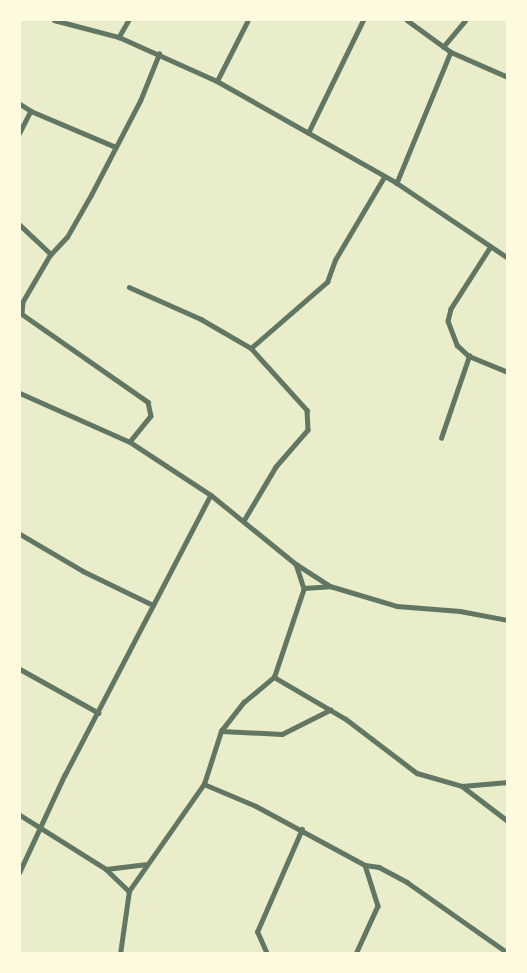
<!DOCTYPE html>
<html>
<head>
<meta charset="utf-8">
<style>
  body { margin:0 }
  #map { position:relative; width:527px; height:973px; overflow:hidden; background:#e9edc9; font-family:"Nunito Sans",sans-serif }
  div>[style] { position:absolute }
  .minor>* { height:4.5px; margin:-2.25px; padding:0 2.25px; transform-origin:2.25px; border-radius:2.25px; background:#617663 }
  span { translate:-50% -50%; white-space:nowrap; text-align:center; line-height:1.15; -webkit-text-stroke:6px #fefae0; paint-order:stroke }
  .frame { position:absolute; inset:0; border:21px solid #fefae0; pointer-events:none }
</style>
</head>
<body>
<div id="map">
  <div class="minor">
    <div style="left:54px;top:20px;width:67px;rotate:14.7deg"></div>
    <div style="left:129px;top:20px;width:20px;rotate:120deg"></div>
    <div style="left:119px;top:37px;width:107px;rotate:24.2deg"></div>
    <div style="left:217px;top:81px;width:68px;rotate:-63.1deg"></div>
    <div style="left:407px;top:20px;width:54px;rotate:36deg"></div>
    <div style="left:451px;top:52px;width:142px;rotate:112.4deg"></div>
    <div style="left:397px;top:183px;width:134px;rotate:34deg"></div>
    <div style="left:443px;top:47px;width:35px;rotate:-50deg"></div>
    <div style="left:451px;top:52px;width:62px;rotate:23.7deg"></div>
    <div style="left:217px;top:81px;width:207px;rotate:29.5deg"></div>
    <div style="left:20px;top:104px;width:13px;rotate:32deg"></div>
    <div style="left:31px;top:111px;width:25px;rotate:117deg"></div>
    <div style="left:31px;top:111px;width:92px;rotate:23deg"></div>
    <div style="left:308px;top:133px;width:126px;rotate:-64deg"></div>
    <div style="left:20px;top:225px;width:42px;rotate:43.1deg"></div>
    <div style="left:51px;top:254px;width:56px;rotate:120.3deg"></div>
    <div style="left:23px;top:302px;width:12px;rotate:95deg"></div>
    <div style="left:22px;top:314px;width:154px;rotate:34.9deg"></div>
    <div style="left:148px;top:402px;width:14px;rotate:78deg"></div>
    <div style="left:151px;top:416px;width:33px;rotate:129deg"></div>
    <div style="left:490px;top:248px;width:72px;rotate:122.6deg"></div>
    <div style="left:451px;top:309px;width:12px;rotate:104deg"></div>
    <div style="left:448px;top:321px;width:26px;rotate:69deg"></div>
    <div style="left:457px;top:345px;width:16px;rotate:43deg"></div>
    <div style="left:469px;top:356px;width:42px;rotate:22.3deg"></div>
    <div style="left:51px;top:254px;width:23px;rotate:-47deg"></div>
    <div style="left:67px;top:237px;width:48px;rotate:-60.3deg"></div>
    <div style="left:91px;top:195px;width:106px;rotate:-62.5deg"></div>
    <div style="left:140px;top:101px;width:51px;rotate:-68deg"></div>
    <div style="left:129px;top:287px;width:79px;rotate:24deg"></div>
    <div style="left:201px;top:319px;width:58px;rotate:30.1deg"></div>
    <div style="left:251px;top:348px;width:84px;rotate:47.9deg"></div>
    <div style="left:307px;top:410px;width:20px;rotate:87deg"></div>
    <div style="left:308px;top:430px;width:49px;rotate:130.9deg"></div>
    <div style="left:276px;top:467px;width:63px;rotate:120.7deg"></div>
    <div style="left:251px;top:348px;width:101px;rotate:-41deg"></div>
    <div style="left:327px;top:282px;width:23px;rotate:-70deg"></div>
    <div style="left:335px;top:260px;width:96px;rotate:-59.4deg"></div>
    <div style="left:20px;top:393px;width:120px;rotate:24deg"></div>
    <div style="left:130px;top:442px;width:97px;rotate:33.2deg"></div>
    <div style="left:211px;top:495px;width:316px;rotate:117.5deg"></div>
    <div style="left:65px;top:775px;width:107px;rotate:114.9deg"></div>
    <div style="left:441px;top:438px;width:87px;rotate:-71.1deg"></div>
    <div style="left:211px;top:495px;width:109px;rotate:39.1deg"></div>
    <div style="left:296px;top:564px;width:40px;rotate:32.9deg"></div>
    <div style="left:330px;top:586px;width:70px;rotate:16.6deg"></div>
    <div style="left:397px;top:606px;width:63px;rotate:4.5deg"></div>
    <div style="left:460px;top:611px;width:49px;rotate:10.6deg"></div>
    <div style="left:20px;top:534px;width:73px;rotate:30.4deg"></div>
    <div style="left:83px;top:571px;width:78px;rotate:25.9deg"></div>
    <div style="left:296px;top:564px;width:25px;rotate:72deg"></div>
    <div style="left:20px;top:669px;width:90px;rotate:29.1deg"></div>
    <div style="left:274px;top:677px;width:83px;rotate:30.3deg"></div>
    <div style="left:346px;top:719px;width:89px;rotate:37.3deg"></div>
    <div style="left:417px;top:773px;width:47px;rotate:16.1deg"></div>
    <div style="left:462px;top:786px;width:58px;rotate:37.3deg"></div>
    <div style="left:221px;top:731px;width:61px;rotate:2.8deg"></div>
    <div style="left:282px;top:734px;width:54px;rotate:-26.6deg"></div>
    <div style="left:204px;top:784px;width:56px;rotate:-72.2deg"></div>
    <div style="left:221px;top:731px;width:37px;rotate:-52deg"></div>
    <div style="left:244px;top:702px;width:39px;rotate:-40deg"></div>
    <div style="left:274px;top:677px;width:94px;rotate:-71.4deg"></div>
    <div style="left:304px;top:588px;width:26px;rotate:-4deg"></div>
    <div style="left:462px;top:786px;width:46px;rotate:-5deg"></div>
    <div style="left:20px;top:815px;width:102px;rotate:32.1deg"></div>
    <div style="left:106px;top:869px;width:32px;rotate:44deg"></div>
    <div style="left:365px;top:865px;width:14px;rotate:8deg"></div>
    <div style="left:379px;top:867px;width:32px;rotate:28deg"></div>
    <div style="left:407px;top:882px;width:123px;rotate:35.1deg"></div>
    <div style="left:106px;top:869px;width:39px;rotate:-7deg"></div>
    <div style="left:120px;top:954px;width:64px;rotate:-81.9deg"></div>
    <div style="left:129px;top:891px;width:131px;rotate:-55deg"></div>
    <div style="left:204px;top:784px;width:56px;rotate:22.9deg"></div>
    <div style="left:256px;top:806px;width:124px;rotate:28.4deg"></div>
    <div style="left:365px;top:865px;width:43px;rotate:72.4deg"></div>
    <div style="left:378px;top:906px;width:53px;rotate:114.6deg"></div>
    <div style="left:267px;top:954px;width:24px;rotate:-114deg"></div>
    <div style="left:257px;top:932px;width:112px;rotate:-66.4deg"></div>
  </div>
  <div class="frame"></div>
</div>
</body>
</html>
